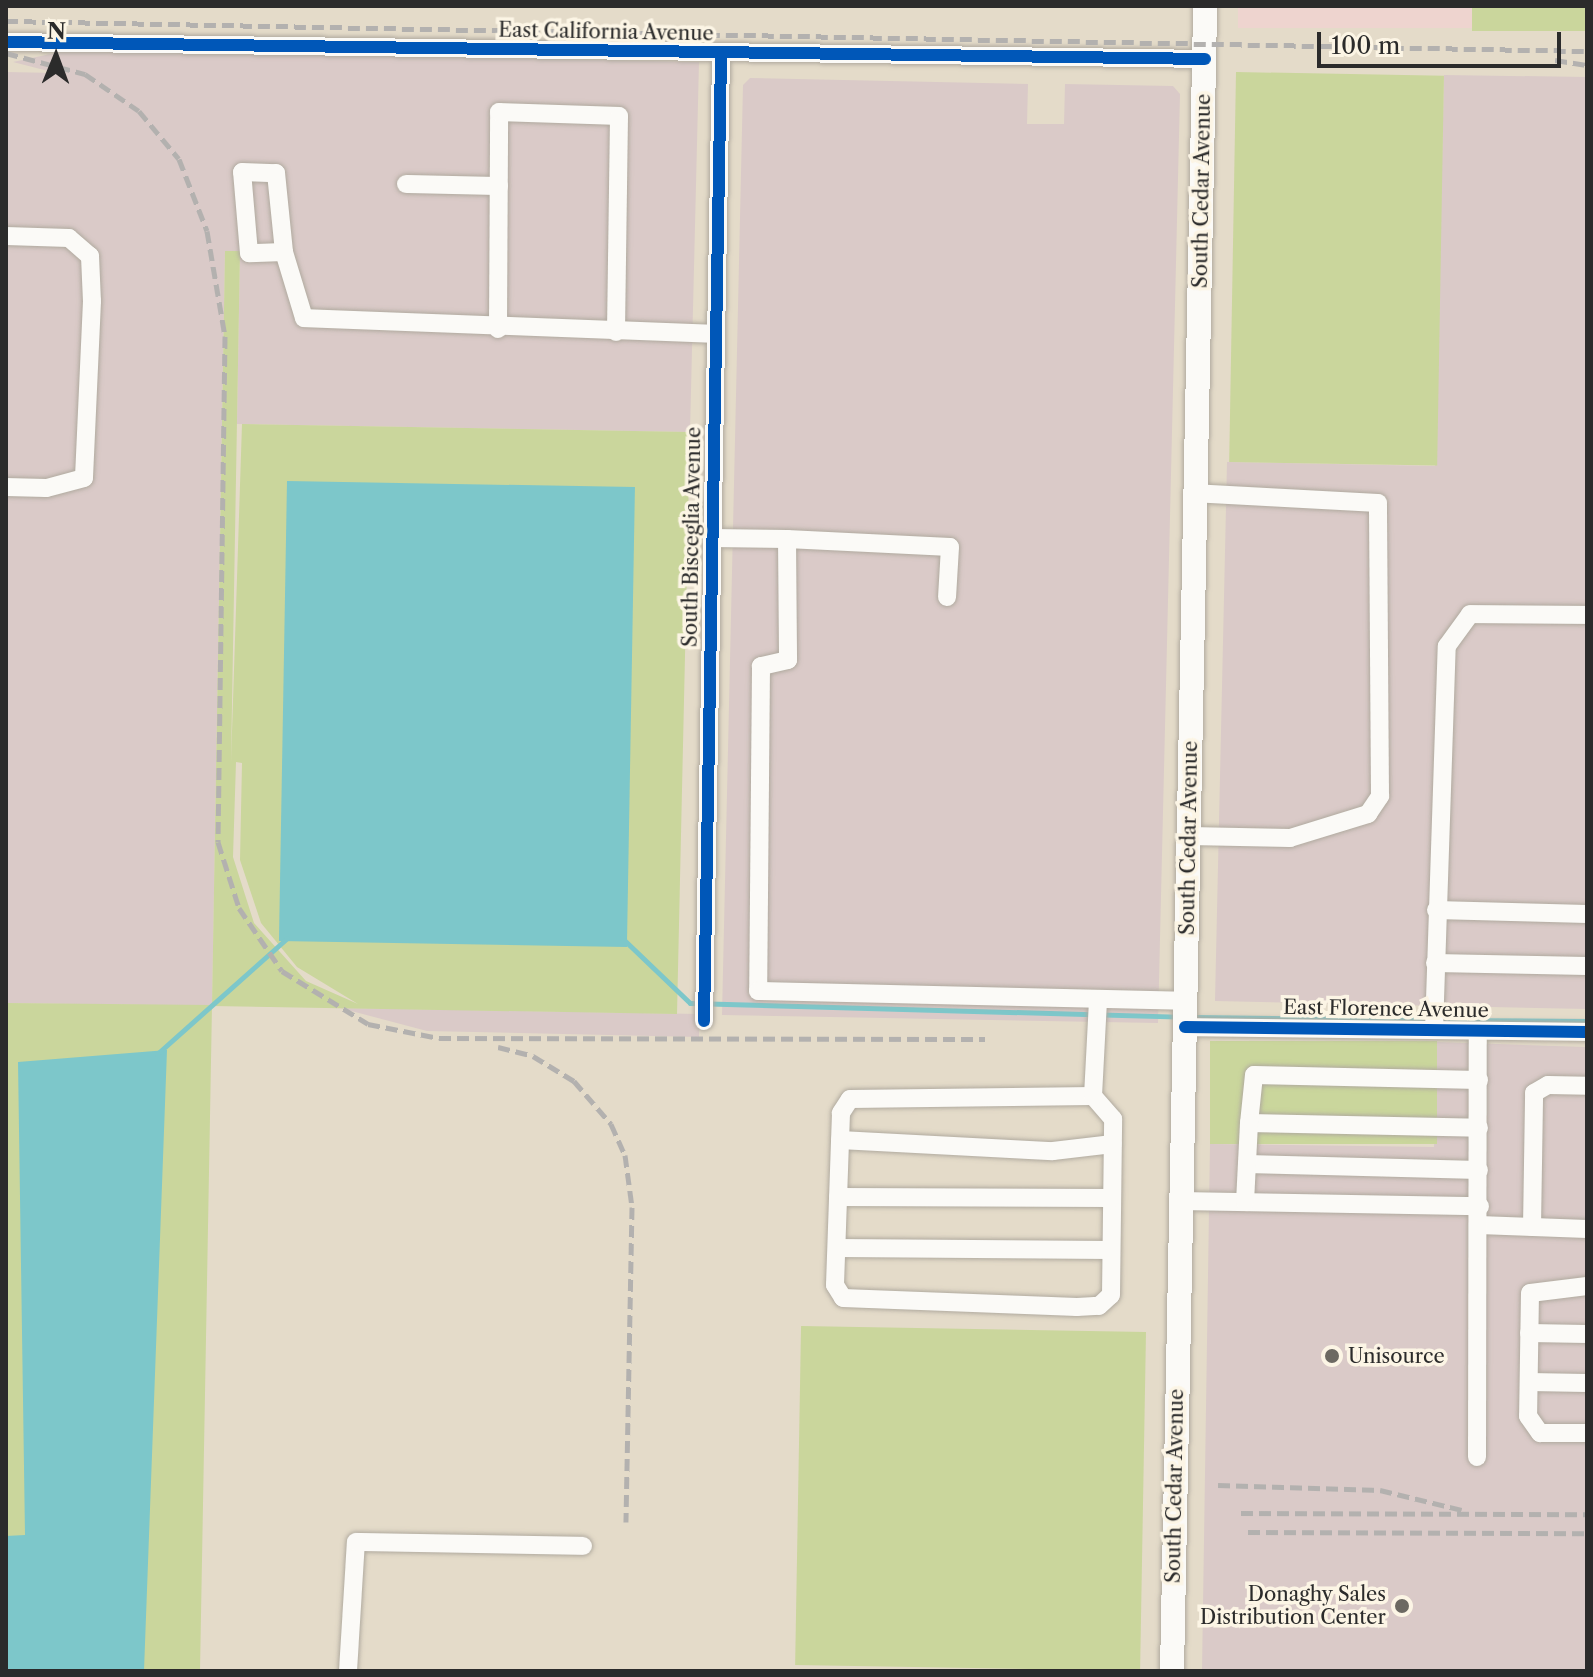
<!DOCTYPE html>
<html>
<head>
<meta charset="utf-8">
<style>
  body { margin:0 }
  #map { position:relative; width:1593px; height:1677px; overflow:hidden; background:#e4dbc9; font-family:"Libre Caslon Text",serif }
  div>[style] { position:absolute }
  .built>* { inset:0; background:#eed4cf; transform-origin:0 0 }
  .industrial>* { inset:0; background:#dacac8 }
  .green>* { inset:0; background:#cad69c; transform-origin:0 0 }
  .water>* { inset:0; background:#7dc7ca; transform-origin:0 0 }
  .stream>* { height:5px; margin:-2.5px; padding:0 2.5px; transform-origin:2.5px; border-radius:2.5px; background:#7dc7ca }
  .roads { filter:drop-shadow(0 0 2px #b0aa9f) drop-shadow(0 0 2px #b0aa9f) }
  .minor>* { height:18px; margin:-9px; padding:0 9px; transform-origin:9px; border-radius:9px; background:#fbfaf7 }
  .major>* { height:24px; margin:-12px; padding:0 12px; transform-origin:12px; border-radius:12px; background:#fbfaf7 }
  .rail>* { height:5px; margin-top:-2.5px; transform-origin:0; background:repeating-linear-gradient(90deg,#b3b1af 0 12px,transparent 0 18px) }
  .cycleway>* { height:12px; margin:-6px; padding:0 6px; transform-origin:6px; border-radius:6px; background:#0057b8 }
  .dots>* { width:22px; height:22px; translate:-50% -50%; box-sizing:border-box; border:4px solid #fcf5e5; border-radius:50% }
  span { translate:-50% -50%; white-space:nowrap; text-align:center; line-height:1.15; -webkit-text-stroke:7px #fcf5e5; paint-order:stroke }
  .street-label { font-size:20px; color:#2b2b2b }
  .poi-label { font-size:20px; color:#2b2b2b }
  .left { translate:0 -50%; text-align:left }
  .right { translate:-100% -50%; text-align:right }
  .frame { position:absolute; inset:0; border:8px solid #2b2b2b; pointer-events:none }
  .north { position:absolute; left:16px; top:16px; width:80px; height:80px; -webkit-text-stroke:6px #fcf5e5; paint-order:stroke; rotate:1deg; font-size:22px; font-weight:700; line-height:32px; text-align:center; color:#2b2b2b }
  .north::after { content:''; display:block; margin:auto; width:28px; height:36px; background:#2b2b2b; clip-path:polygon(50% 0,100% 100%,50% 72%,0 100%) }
  .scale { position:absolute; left:1317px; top:32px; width:244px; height:36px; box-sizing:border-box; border:4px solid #2b2b2b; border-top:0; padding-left:10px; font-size:24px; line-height:28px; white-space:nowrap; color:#2b2b2b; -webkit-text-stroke:6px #fcf5e5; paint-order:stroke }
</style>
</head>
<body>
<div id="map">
  <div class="built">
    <div style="left:1238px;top:6px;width:234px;height:22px"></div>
  </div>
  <div class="industrial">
    <div style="clip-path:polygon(69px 50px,699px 62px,690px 432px,237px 424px,240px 252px,225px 251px,212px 1006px,6px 1003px,6px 72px,56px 73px,13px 62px)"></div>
    <div style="clip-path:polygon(1444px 75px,1587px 77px,1587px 1009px,1215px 1001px,1227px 462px,1435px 466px)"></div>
    <div style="clip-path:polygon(750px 78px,1028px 84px,1027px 124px,1064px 124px,1065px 84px,1173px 86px,1180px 94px,1158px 1023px,722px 1015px,743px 85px)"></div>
    <div style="clip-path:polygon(340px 1008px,699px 1014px,699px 1037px,427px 1031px)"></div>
    <div style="clip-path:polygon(1437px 1042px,1587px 1047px,1587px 1671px,1202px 1671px,1210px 1144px,1434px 1147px)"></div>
  </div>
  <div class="green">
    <div style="left:1472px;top:6px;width:115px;height:25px"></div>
    <div style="left:1236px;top:72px;width:208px;height:390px;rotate:1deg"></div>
    <div style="clip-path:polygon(evenodd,225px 251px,240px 251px,231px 762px,242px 424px,690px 432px,677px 1014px,212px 1006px,200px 1671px,6px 1671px,6px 1003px,212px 1005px,225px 251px,236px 762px,242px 763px,240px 860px,261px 923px,297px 967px,358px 1004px,306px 981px,254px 923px,233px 857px,236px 762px)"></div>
    <div style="left:1210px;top:1041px;width:227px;height:103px"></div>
    <div style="left:1146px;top:1332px;width:339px;height:345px;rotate:91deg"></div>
  </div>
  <div class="water">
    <div style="left:287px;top:481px;width:348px;height:460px;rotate:1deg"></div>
    <div style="clip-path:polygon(167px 1050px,144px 1671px,6px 1671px,6px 1536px,25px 1535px,18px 1062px)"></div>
  </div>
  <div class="stream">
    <div style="left:622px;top:938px;width:94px;rotate:43.7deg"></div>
    <div style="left:690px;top:1003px;width:488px;rotate:1.6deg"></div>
    <div style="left:1192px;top:1017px;width:238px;rotate:0.7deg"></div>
    <div style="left:1440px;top:1020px;width:147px;rotate:0.4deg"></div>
    <div style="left:157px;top:1054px;width:174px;rotate:-41.7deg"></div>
  </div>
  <div class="roads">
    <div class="minor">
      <div style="left:6px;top:42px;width:1199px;rotate:0.81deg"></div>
      <div style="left:406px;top:184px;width:93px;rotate:1.2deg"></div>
      <div style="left:6px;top:236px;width:63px;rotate:1.8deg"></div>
      <div style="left:69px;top:238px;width:28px;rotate:41deg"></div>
      <div style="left:90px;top:256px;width:45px;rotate:87.5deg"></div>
      <div style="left:92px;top:301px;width:177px;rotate:92.6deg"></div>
      <div style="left:84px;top:478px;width:39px;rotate:165deg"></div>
      <div style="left:46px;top:488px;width:40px;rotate:-178.6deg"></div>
      <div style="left:284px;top:252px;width:35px;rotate:178deg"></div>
      <div style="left:249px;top:253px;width:81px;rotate:-94.9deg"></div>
      <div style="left:242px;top:172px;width:34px;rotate:2deg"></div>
      <div style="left:276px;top:173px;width:79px;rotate:84.2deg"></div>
      <div style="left:284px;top:252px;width:69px;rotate:73.1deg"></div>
      <div style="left:304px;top:318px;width:412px;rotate:2.2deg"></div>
      <div style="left:498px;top:329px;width:217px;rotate:-89.7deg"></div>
      <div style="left:499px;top:112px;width:120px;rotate:1.9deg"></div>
      <div style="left:619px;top:116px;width:216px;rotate:90.8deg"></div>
      <div style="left:712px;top:538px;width:75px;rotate:0.8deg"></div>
      <div style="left:787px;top:539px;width:121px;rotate:89.5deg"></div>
      <div style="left:788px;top:660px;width:28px;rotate:167deg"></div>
      <div style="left:761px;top:666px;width:325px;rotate:90.5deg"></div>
      <div style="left:758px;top:991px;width:427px;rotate:1.3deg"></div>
      <div style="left:787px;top:539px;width:163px;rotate:2.8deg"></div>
      <div style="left:950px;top:547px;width:50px;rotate:93.4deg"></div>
      <div style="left:1189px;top:836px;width:101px;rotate:1.1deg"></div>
      <div style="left:1290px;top:838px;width:82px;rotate:-17.1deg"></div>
      <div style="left:1368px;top:814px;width:22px;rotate:-56deg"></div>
      <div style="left:1380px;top:796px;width:293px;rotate:-90.4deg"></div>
      <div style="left:1378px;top:503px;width:182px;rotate:-176.9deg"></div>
      <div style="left:1436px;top:910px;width:151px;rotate:1.5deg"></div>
      <div style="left:1435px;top:963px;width:152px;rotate:1.1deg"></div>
      <div style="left:704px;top:1021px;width:967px;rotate:-88.99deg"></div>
      <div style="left:1185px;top:1027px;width:402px;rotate:0.7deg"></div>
      <div style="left:1434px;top:1030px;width:384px;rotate:-88.1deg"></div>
      <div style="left:1447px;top:646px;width:39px;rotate:-54deg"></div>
      <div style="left:1470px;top:614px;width:117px;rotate:0.5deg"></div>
      <div style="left:1479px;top:1080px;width:225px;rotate:-178.7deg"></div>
      <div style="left:1254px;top:1075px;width:48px;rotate:95.9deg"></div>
      <div style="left:1249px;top:1123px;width:230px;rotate:1.2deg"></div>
      <div style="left:1093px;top:1096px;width:243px;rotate:179.3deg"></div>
      <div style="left:850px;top:1099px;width:17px;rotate:123deg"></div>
      <div style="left:841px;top:1113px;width:172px;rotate:92deg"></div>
      <div style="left:835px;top:1285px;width:15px;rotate:58deg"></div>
      <div style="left:843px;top:1298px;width:234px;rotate:2.2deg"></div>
      <div style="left:1077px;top:1307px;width:22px;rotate:-3deg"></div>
      <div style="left:1099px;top:1306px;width:16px;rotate:-43deg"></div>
      <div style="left:1111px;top:1295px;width:176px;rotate:-89.3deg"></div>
      <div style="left:1113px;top:1119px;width:30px;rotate:-131deg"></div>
      <div style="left:1093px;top:1096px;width:95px;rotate:-87deg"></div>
      <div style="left:840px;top:1140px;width:213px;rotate:3deg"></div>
      <div style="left:1053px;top:1151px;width:60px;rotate:-6.7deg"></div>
      <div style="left:1247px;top:1164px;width:232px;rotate:1.5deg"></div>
      <div style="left:838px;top:1197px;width:274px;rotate:0.2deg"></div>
      <div style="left:1180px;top:1201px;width:300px;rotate:1deg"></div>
      <div style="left:1245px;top:1202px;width:79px;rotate:-87.1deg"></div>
      <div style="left:1479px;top:1225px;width:108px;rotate:2.1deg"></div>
      <div style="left:1532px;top:1227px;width:134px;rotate:-89.1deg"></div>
      <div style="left:1534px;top:1093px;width:16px;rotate:-30deg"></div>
      <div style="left:1548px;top:1085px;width:39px;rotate:1deg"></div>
      <div style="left:837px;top:1248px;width:274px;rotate:0.4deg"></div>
      <div style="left:1587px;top:1286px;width:57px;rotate:173deg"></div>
      <div style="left:1530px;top:1293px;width:123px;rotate:90.9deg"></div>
      <div style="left:1528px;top:1416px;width:21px;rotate:55deg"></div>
      <div style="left:1540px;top:1433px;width:47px"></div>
      <div style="left:1529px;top:1333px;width:58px;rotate:1deg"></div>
      <div style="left:1529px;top:1382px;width:58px;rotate:1deg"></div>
      <div style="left:1477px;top:1457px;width:426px;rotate:-89.9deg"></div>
      <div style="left:348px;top:1671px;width:129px;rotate:-86.5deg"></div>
      <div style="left:356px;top:1542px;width:227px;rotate:1deg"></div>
    </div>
    <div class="major">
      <div style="left:1172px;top:1671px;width:1665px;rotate:-88.86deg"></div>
    </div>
  </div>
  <div class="rail">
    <div style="left:6px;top:21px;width:1581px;rotate:1.09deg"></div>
    <div style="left:6px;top:53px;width:82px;rotate:14.9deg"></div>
    <div style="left:85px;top:74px;width:65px;rotate:34.4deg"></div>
    <div style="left:139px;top:111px;width:62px;rotate:50.2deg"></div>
    <div style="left:179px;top:159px;width:77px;rotate:68.7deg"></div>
    <div style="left:207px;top:231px;width:107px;rotate:80.3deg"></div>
    <div style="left:225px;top:336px;width:506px;rotate:90.79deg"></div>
    <div style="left:218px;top:842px;width:69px;rotate:72.3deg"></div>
    <div style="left:239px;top:908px;width:76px;rotate:55.7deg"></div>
    <div style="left:282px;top:971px;width:101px;rotate:31.6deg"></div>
    <div style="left:368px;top:1024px;width:72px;rotate:11.2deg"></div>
    <div style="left:439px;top:1038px;width:546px;rotate:0.1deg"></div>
    <div style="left:1555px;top:60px;width:32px;rotate:9deg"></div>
    <div style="left:498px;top:1047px;width:36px;rotate:14deg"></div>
    <div style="left:533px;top:1056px;width:48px;rotate:31.4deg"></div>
    <div style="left:574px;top:1081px;width:57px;rotate:49.3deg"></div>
    <div style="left:611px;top:1124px;width:34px;rotate:66deg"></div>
    <div style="left:625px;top:1155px;width:52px;rotate:82.3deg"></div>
    <div style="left:632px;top:1207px;width:315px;rotate:91.1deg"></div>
    <div style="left:1218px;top:1485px;width:162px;rotate:1.8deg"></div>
    <div style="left:1380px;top:1490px;width:84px;rotate:13.7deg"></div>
    <div style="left:1241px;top:1513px;width:346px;rotate:0.2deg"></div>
    <div style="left:1248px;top:1532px;width:339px;rotate:0.2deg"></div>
  </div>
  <div class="cycleway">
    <div style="left:6px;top:42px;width:1199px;rotate:0.81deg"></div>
    <div style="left:704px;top:1021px;width:967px;rotate:-88.99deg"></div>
    <div style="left:1185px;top:1027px;width:402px;rotate:0.7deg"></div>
  </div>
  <div class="dots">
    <div style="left:1332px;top:1356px;background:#6c6962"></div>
    <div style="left:1402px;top:1606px;background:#6c6962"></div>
  </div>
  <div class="street-label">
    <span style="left:606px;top:32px;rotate:1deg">East California Avenue</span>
    <span style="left:1202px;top:191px;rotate:-89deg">South Cedar Avenue</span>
    <span style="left:692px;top:537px;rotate:-89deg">South Bisceglia Avenue</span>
    <span style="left:1189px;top:838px;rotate:-89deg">South Cedar Avenue</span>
    <span style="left:1386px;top:1009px;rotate:1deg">East Florence Avenue</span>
    <span style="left:1175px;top:1486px;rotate:-89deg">South Cedar Avenue</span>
  </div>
  <div class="poi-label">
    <span class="left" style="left:1348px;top:1356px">Unisource</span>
    <span class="right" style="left:1386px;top:1606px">Donaghy Sales<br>Distribution Center</span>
  </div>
  <div class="frame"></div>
  <div class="north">N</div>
  <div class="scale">100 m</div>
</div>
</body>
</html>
